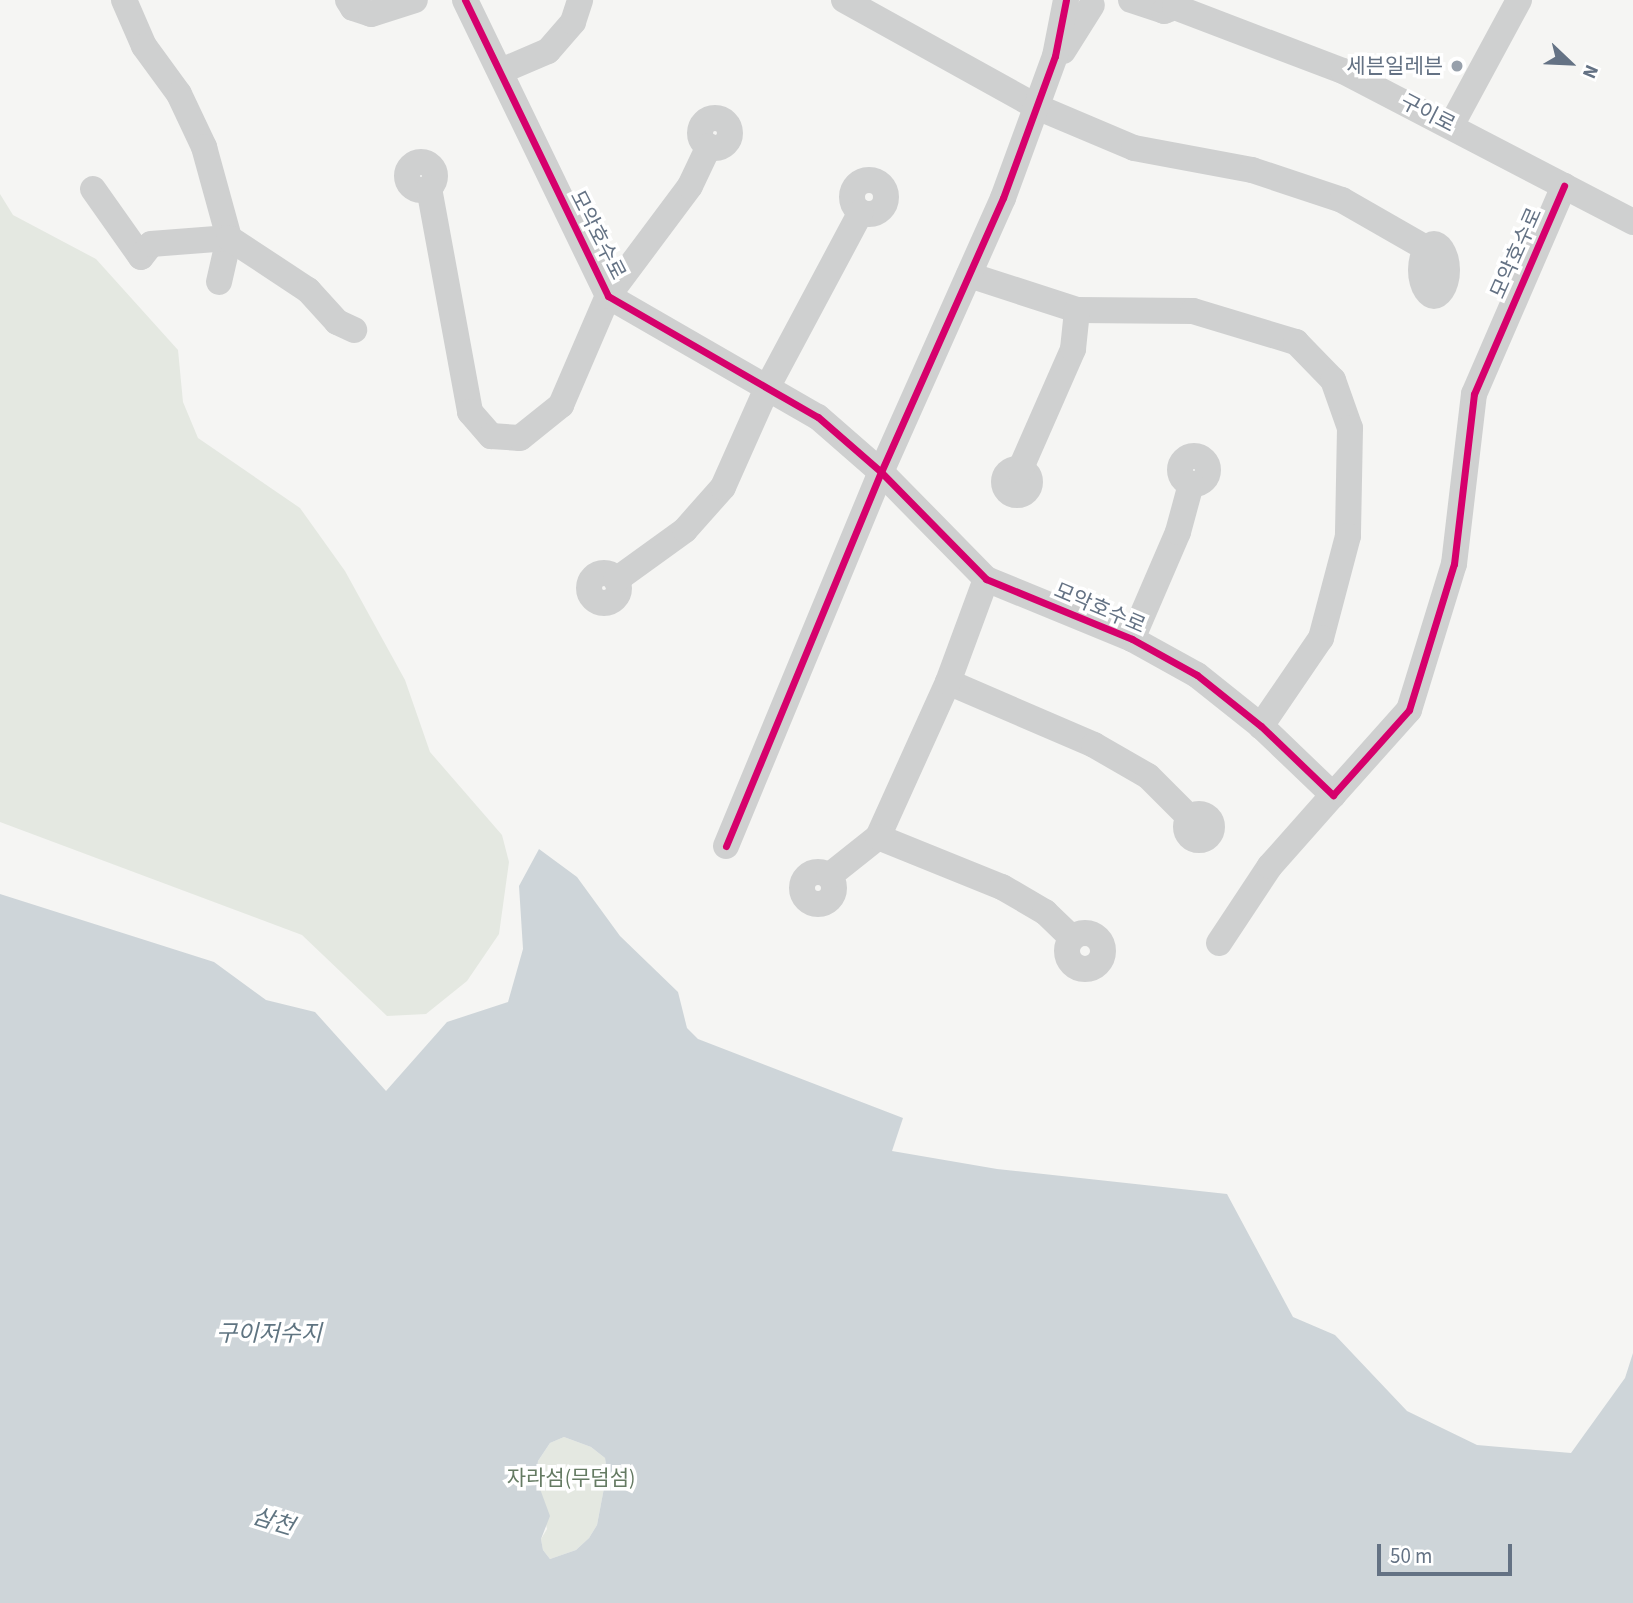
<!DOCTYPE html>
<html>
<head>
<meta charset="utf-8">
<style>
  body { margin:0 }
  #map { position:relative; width:1633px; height:1603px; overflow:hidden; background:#f5f5f3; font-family:"Source Sans 3","Noto Sans KR",sans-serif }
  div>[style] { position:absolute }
  .green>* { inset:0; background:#e4e8e1 }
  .water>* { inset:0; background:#ced5d9 }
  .minor>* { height:26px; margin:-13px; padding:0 13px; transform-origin:13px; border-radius:13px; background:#cfd0d0 }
  .minor>.ring { margin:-13px; padding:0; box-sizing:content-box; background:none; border:26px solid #cfd0d0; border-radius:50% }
  .cycleway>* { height:7px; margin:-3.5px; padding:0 3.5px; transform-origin:3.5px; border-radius:3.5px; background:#d6006c }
  .dots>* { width:19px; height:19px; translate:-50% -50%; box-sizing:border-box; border:4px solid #fff; border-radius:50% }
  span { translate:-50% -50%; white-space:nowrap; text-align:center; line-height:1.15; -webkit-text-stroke:7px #fff; paint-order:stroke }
  .poi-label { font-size:21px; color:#647284 }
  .right { translate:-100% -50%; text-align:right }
  .street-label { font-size:21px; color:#647284 }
  .park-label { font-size:21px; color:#657b63 }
  .water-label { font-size:23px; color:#5f7481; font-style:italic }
  .north { position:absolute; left:1535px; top:28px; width:70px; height:70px; -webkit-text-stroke:5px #fff; paint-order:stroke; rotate:113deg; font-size:19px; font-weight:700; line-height:28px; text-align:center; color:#647284 }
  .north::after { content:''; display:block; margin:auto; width:24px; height:32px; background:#647284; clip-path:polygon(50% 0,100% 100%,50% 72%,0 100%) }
  .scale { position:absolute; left:1377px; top:1544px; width:135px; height:32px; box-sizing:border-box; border:4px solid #647284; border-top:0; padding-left:9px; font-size:21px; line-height:24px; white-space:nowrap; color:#647284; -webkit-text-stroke:5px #fff; paint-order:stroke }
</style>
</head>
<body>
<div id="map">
  <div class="green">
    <div style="clip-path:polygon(0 194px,13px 215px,96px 259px,178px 350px,183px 402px,198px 438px,300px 508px,345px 571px,405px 680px,430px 752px,502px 835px,509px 862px,499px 934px,467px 981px,426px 1014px,387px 1016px,302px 935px,0 822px)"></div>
    <div style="clip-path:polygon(564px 1437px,591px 1447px,605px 1458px,607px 1472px,597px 1525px,589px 1538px,576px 1550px,550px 1559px,543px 1550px,541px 1539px,547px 1529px,536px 1478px,538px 1461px,550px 1443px)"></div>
  </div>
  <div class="water">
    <div style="clip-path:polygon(evenodd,539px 849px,577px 877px,620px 936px,678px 992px,687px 1028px,698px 1039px,903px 1118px,892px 1151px,997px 1169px,1227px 1194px,1293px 1317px,1335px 1335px,1407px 1411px,1477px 1445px,1571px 1453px,1625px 1378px,1633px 1353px,1633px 1603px,0 1603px,0 894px,214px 962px,266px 1000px,315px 1012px,386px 1091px,447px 1022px,508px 1002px,523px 949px,519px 886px,539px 849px,564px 1437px,591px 1447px,605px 1458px,607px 1472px,597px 1525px,589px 1538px,576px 1550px,550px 1559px,543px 1550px,541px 1539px,550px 1516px,536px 1478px,538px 1461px,550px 1443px,564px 1437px)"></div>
  </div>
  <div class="minor">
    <div style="left:124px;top:0;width:50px;rotate:66.5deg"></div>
    <div style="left:144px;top:46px;width:59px;rotate:53.9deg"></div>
    <div style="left:179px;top:94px;width:59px;rotate:64.7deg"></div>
    <div style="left:204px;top:147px;width:94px;rotate:74.6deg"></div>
    <div style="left:229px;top:238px;width:45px;rotate:102.8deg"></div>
    <div style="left:348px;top:0;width:9px;rotate:58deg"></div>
    <div style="left:353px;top:8px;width:19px;rotate:18deg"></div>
    <div style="left:371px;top:14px;width:46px;rotate:-17.7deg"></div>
    <div style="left:465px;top:0;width:329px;rotate:64.2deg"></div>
    <div style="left:608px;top:296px;width:242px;rotate:30deg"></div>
    <div style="left:818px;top:417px;width:84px;rotate:41.1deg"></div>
    <div style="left:881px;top:472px;width:150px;rotate:45.5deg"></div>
    <div style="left:986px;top:579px;width:158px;rotate:22.3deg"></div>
    <div style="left:1132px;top:639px;width:74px;rotate:29deg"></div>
    <div style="left:1197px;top:675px;width:82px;rotate:38.6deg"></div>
    <div style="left:1261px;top:726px;width:100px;rotate:43.8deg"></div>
    <div style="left:1333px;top:795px;width:114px;rotate:-48.2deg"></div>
    <div style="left:1409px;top:710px;width:153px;rotate:-72.9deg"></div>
    <div style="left:1454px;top:564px;width:171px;rotate:-83.3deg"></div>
    <div style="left:1474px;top:394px;width:227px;rotate:-66.6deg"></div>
    <div style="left:844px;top:0;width:221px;rotate:29deg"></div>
    <div style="left:1037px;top:107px;width:105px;rotate:22.9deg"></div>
    <div style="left:1134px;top:148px;width:120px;rotate:10.6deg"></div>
    <div style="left:1252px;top:170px;width:95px;rotate:18.4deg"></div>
    <div style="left:1342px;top:200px;width:95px;rotate:29.8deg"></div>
    <div style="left:1131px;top:0;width:35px;rotate:18deg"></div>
    <div style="left:1164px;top:11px;width:12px;rotate:-20deg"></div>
    <div style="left:1175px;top:7px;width:180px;rotate:20.9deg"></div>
    <div style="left:1343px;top:71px;width:327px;rotate:27.5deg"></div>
    <div style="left:1063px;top:51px;width:54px;rotate:-57.8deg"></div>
    <div style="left:501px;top:71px;width:51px;rotate:-23.1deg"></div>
    <div style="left:548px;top:51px;width:38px;rotate:-49deg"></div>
    <div style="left:573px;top:22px;width:23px;rotate:-72deg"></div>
    <div class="ring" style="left:700px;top:118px;width:4px;height:4px"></div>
    <div style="left:1452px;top:124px;width:141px;rotate:-61.6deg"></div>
    <div class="ring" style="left:407px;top:162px;width:2px;height:2px"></div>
    <div class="ring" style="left:852px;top:180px;width:8px;height:8px"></div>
    <div style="left:429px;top:188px;width:228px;rotate:79.6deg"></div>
    <div style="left:470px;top:412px;width:32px;rotate:49deg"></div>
    <div style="left:491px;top:436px;width:29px;rotate:4deg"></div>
    <div style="left:520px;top:438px;width:53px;rotate:-38.8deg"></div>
    <div style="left:561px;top:405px;width:119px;rotate:-66.7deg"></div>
    <div style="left:608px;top:296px;width:137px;rotate:-53.3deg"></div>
    <div style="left:690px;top:186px;width:44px;rotate:-64.6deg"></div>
    <div style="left:93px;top:189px;width:83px;rotate:54.8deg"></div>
    <div style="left:141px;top:257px;width:16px;rotate:-52deg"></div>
    <div style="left:151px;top:244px;width:78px;rotate:-4.4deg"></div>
    <div style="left:229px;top:238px;width:95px;rotate:33.4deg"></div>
    <div style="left:308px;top:290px;width:43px;rotate:47.8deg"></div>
    <div style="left:337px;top:322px;width:19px;rotate:25deg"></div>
    <div class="ring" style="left:1421px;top:244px;width:-2px;height:-2px"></div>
    <div style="left:969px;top:275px;width:114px;rotate:18deg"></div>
    <div style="left:1077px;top:310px;width:116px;rotate:0.5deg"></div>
    <div style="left:1193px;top:311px;width:108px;rotate:16.8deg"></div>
    <div style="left:1296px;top:342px;width:53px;rotate:45.8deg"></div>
    <div style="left:1333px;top:380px;width:51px;rotate:70.5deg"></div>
    <div style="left:1350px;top:428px;width:108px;rotate:91.1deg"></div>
    <div style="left:1348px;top:536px;width:106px;rotate:104.8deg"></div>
    <div style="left:1321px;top:638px;width:107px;rotate:124.3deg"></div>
    <div class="ring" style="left:1180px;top:456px;width:2px;height:2px"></div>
    <div class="ring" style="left:1004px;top:469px;width:0;height:0"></div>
    <div style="left:1020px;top:470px;width:132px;rotate:-66.3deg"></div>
    <div style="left:1073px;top:349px;width:39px;rotate:-84deg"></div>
    <div class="ring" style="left:589px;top:573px;width:4px;height:4px"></div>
    <div style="left:616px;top:580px;width:85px;rotate:-35.9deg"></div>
    <div style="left:685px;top:530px;width:57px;rotate:-48.5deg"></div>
    <div style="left:723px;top:487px;width:111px;rotate:-66deg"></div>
    <div style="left:768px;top:386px;width:197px;rotate:-61.9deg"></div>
    <div style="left:1132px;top:639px;width:116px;rotate:-66.7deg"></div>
    <div style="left:1178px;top:532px;width:50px;rotate:-74.8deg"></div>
    <div style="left:948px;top:682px;width:159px;rotate:23.3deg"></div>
    <div style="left:1094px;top:745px;width:62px;rotate:29.9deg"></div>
    <div style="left:1148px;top:776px;width:58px;rotate:45deg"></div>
    <div class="ring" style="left:1186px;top:814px;width:0;height:0"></div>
    <div style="left:878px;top:837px;width:170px;rotate:-65.7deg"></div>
    <div style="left:948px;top:682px;width:110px;rotate:-69.7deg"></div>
    <div style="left:726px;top:846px;width:405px;rotate:-67.5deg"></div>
    <div style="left:881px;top:472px;width:300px;rotate:-66deg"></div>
    <div style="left:1003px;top:198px;width:151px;rotate:-69.9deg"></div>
    <div style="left:1055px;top:56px;width:57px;rotate:-78.9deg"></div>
    <div class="ring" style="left:802px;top:872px;width:6px;height:6px"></div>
    <div style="left:829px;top:876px;width:63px;rotate:-38.5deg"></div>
    <div style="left:878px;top:837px;width:134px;rotate:22deg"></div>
    <div style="left:1002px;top:887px;width:50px;rotate:30.2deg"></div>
    <div style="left:1045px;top:912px;width:37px;rotate:44deg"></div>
    <div class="ring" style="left:1067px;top:933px;width:10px;height:10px"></div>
    <div style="left:1219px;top:943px;width:92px;rotate:-56.5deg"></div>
    <div style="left:1270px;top:866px;width:95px;rotate:-48.4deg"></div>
  </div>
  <div class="cycleway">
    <div style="left:465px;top:0;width:329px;rotate:64.2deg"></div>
    <div style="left:608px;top:296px;width:242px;rotate:30deg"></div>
    <div style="left:818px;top:417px;width:84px;rotate:41.1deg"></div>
    <div style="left:881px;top:472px;width:150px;rotate:45.5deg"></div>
    <div style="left:986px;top:579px;width:158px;rotate:22.3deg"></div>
    <div style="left:1132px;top:639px;width:74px;rotate:29deg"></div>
    <div style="left:1197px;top:675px;width:82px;rotate:38.6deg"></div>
    <div style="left:1261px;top:726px;width:100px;rotate:43.8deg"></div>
    <div style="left:1333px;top:795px;width:114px;rotate:-48.2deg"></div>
    <div style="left:1409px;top:710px;width:153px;rotate:-72.9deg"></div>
    <div style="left:1454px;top:564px;width:171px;rotate:-83.3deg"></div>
    <div style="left:1474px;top:394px;width:227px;rotate:-66.6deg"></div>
    <div style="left:726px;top:846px;width:405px;rotate:-67.5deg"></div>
    <div style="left:881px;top:472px;width:300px;rotate:-66deg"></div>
    <div style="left:1003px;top:198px;width:151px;rotate:-69.9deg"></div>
    <div style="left:1055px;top:56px;width:57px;rotate:-78.9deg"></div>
  </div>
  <div class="dots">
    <div style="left:1457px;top:66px;background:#97a0ab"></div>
  </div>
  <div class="poi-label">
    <span class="right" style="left:1443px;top:66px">세븐일레븐</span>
  </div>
  <div class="street-label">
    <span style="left:1428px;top:113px;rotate:27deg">구이로</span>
    <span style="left:598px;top:235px;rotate:63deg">모악호수로</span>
    <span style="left:1516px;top:253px;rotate:-66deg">모악호수로</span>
    <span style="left:1100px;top:608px;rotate:23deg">모악호수로</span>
  </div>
  <div class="park-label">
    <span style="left:571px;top:1478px">자라섬(무덤섬)</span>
  </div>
  <div class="water-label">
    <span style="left:269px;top:1334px">구이저수지</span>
    <span style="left:273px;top:1522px;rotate:17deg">삼천</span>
  </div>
  <div class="north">N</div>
  <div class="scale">50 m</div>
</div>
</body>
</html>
